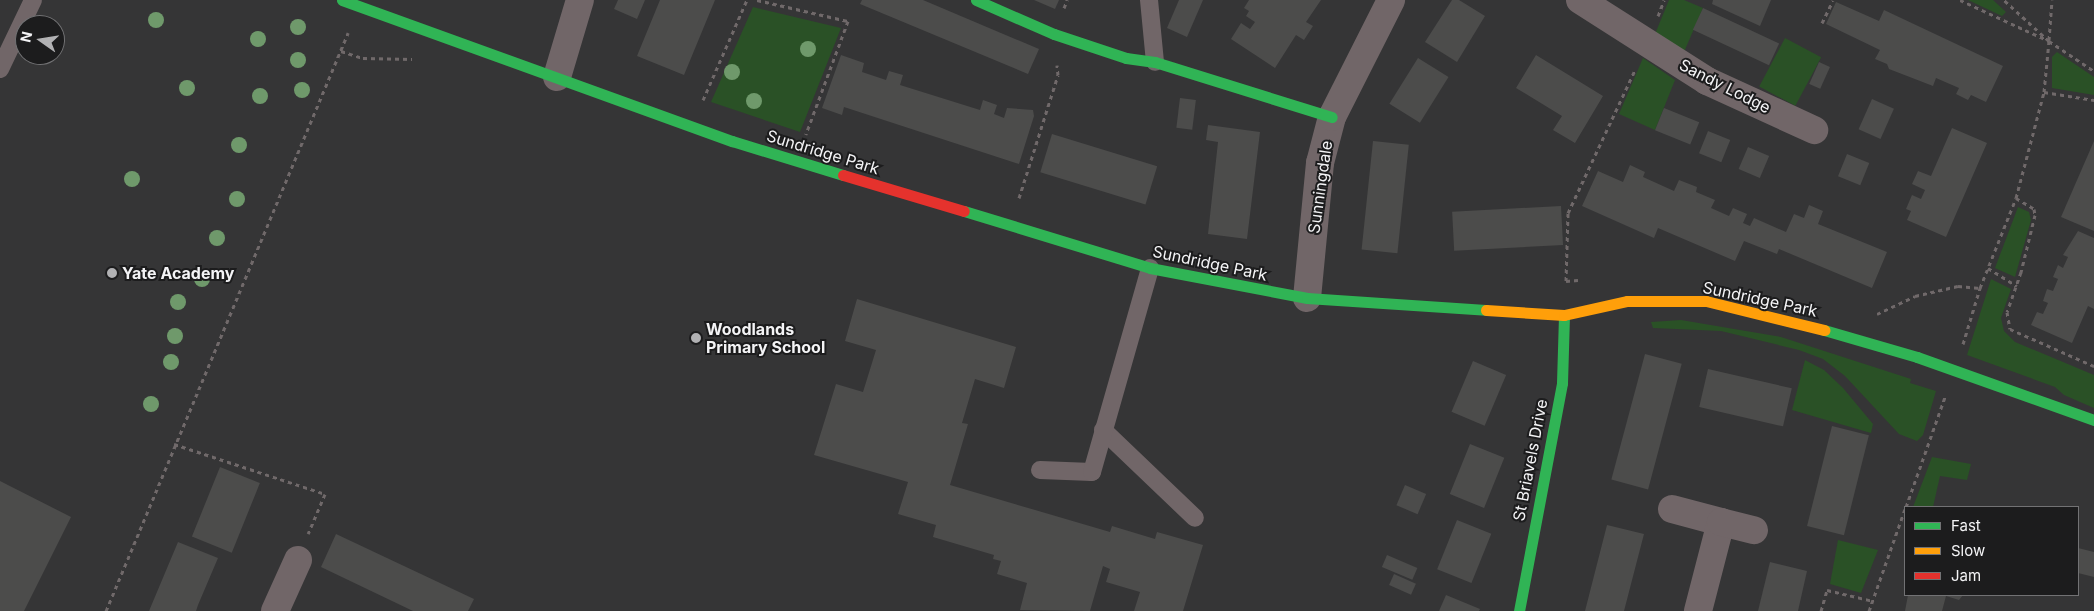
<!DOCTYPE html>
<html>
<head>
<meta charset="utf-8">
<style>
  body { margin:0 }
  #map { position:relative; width:2094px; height:611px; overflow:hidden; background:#353536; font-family:Inter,sans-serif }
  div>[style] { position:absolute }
  .green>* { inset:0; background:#2a5126; transform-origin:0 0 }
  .building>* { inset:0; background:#4c4c4b; transform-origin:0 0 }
  .path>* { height:3px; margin-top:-1.5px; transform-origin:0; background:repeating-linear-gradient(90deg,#70696a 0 4px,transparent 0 8px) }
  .lane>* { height:18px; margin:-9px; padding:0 9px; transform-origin:9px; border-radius:9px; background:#716668 }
  .street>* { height:28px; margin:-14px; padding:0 14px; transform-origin:14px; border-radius:14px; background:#716668 }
  .fast>* { height:11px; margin:-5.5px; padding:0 5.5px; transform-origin:5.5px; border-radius:5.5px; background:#30b455 }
  .slow>* { height:11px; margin:-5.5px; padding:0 5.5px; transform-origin:5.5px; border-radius:5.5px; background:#ff9f0a }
  .jam>* { height:11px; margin:-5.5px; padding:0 5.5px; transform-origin:5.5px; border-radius:5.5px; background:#e5322d }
  .trees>* { width:16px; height:16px; margin:-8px; border-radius:50%; background:#6f996b }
  .dots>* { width:14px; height:14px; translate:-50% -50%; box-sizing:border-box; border:2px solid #1c1c1d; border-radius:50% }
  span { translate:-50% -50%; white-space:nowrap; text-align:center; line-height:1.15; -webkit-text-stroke:4px #1c1c1d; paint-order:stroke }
  .street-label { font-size:16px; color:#f4f4f6 }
  .poi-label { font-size:16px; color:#f4f4f6; font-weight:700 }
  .left { translate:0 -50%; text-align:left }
  .legend { position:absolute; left:1904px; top:506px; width:175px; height:90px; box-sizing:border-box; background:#1c1c1d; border:1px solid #727274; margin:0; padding:6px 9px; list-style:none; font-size:15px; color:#f4f4f6 }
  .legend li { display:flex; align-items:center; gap:10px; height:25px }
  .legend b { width:25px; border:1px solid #727274 }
  .north { position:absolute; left:15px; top:15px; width:50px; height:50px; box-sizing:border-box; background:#1c1c1d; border:1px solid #727274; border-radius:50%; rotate:283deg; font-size:14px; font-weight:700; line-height:20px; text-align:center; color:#f4f4f6 }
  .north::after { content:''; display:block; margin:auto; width:18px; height:22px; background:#b1b1b3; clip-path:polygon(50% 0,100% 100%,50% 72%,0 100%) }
</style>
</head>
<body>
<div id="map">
  <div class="green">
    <div style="clip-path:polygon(1669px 0,1684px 0,1703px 8px,1684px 52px,1655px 34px)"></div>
    <div style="clip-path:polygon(1968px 0,1993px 0,2006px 12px,2002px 16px)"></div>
    <div style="clip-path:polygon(753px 7px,841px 28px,800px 132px,711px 102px)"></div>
    <div style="left:1785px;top:38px;width:41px;height:55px;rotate:28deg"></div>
    <div style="clip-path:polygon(2057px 52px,2094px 77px,2094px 95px,2052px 88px,2052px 57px)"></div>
    <div style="clip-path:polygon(1643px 58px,1675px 80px,1655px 130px,1619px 114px)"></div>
    <div style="clip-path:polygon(2018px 207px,2029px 212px,2031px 220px,2015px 277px,1995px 268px)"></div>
    <div style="clip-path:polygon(1991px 279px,2011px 289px,2001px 318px,2004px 331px,2015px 342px,2094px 375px,2094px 408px,2064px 395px,2055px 387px,1967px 355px)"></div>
    <div style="clip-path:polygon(1681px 320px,1781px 337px,1911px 379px,1910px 383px,1936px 391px,1923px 435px,1917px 441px,1899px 434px,1845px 376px,1823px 359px,1799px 350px,1721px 331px,1653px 328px,1651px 322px)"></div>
    <div style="clip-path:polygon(1805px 360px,1824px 370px,1843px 388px,1873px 424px,1871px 433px,1792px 410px)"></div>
    <div style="clip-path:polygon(1932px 457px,1971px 464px,1967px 480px,1940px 476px,1933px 507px,1913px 507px)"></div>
    <div style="clip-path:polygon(1838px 540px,1878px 550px,1861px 593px,1830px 584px)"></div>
  </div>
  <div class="building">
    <div style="clip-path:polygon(618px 0,645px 0,637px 19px,614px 9px)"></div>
    <div style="clip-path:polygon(660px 0,715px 0,684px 75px,637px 56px)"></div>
    <div style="clip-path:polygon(862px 0,923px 0,1039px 49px,1028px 74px,860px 4px)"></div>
    <div style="clip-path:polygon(1034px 0,1059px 0,1055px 9px)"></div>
    <div style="clip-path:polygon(1179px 0,1203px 0,1187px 37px,1167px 28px)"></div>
    <div style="clip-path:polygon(1249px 0,1321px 0,1306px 22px,1313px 26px,1304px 40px,1296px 35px,1275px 68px,1231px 39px,1241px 23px,1250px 29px,1255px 22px,1246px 16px,1249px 11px,1244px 8px)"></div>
    <div style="clip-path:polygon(1452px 0,1459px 0,1485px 16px,1457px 62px,1425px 42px)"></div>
    <div style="clip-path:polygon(1713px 0,1771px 0,1760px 26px,1712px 4px)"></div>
    <div style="clip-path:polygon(1836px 2px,1879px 21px,1884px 10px,2003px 66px,1986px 102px,1971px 95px,1968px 100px,1956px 94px,1959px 88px,1936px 78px,1933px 86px,1889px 69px,1887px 64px,1875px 59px,1880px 50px,1826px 24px)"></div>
    <div style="left:1703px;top:8px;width:84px;height:24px;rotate:25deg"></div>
    <div style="clip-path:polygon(841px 55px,864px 63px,862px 72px,886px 80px,889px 71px,903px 75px,900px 85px,980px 110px,983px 100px,997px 105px,994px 114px,1004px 118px,1007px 108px,1033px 110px,1034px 116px,1019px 164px,844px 107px,842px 115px,822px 108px)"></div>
    <div style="clip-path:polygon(1536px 55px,1603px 96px,1575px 143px,1553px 130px,1562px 116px,1516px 88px)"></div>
    <div style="left:1418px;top:58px;width:36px;height:54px;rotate:32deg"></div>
    <div style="left:1819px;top:62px;width:12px;height:24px;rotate:24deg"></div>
    <div style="left:1180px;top:98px;width:16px;height:30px;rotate:7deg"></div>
    <div style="left:1872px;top:99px;width:24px;height:33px;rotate:24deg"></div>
    <div style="left:1664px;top:108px;width:38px;height:24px;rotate:22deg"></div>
    <div style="clip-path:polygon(1208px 125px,1260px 132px,1247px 239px,1208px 234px,1218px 142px,1206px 140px)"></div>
    <div style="clip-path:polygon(1952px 128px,1987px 143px,1946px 237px,1907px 220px,1911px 211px,1906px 209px,1912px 195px,1921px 199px,1925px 190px,1912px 184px,1918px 171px,1931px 176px)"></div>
    <div style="left:1708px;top:131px;width:24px;height:24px;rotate:22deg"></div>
    <div style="left:1052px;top:134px;width:110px;height:40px;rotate:17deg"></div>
    <div style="left:1373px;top:141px;width:36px;height:109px;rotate:6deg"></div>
    <div style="clip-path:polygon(2094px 141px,2094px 231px,2061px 217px)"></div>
    <div style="left:1748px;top:147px;width:23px;height:24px;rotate:23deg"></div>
    <div style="left:1847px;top:154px;width:24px;height:24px;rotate:22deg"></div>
    <div style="clip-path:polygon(1630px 165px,1645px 172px,1643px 177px,1674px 191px,1679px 180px,1697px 187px,1696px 192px,1715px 200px,1711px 208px,1729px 216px,1733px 208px,1747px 214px,1743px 223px,1750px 226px,1754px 218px,1786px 232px,1794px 214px,1804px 218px,1809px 205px,1823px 211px,1818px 224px,1887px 252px,1872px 288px,1779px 249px,1777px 254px,1744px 241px,1735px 261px,1658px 228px,1654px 238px,1582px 206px,1598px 171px,1623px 182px)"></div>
    <div style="left:1561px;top:206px;width:39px;height:109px;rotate:87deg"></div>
    <div style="clip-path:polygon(2078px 231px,2094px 238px,2094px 309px,2088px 306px,2072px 343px,2031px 325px,2037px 312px,2043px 314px,2048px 303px,2043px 301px,2047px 289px,2053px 291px,2058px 279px,2053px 277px,2058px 265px,2063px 268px,2068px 257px,2063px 255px)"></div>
    <div style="clip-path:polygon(857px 299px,1016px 347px,1004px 388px,975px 379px,962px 423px,968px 424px,950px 485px,1110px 532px,1112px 526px,1155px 539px,1157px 532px,1203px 545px,1183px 611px,1134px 611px,1140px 592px,1106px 582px,1110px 569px,1103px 566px,1090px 611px,1020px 610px,1027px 583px,997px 574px,1001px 561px,993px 559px,994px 555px,933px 537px,936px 525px,898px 514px,908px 482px,814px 455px,836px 384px,863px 392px,876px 350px,845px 341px)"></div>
    <div style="left:1645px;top:354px;width:38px;height:130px;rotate:15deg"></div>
    <div style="left:1473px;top:361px;width:36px;height:55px;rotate:23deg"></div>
    <div style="left:1708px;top:369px;width:86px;height:39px;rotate:13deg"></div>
    <div style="left:1832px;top:426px;width:38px;height:103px;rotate:14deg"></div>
    <div style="left:1470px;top:444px;width:37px;height:54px;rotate:22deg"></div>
    <div style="left:220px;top:467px;width:43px;height:75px;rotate:22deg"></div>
    <div style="clip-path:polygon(0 481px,71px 517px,24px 611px,0 611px)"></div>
    <div style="left:1405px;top:485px;width:23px;height:22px;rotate:23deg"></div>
    <div style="left:1457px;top:520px;width:37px;height:53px;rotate:22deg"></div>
    <div style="clip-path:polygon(1607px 525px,1644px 534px,1631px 584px,1624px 611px,1585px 611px)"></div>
    <div style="clip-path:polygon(336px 534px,474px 599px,468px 611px,413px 611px,321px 567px)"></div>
    <div style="clip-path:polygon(178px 542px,218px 558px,198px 605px,196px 611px,149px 611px)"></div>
    <div style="clip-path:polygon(2078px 548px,2094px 552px,2094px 577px,2078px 573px)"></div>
    <div style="left:1387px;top:555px;width:33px;height:13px;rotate:23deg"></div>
    <div style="clip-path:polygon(1770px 562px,1807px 571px,1798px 611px,1758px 611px)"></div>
    <div style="left:1394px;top:574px;width:24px;height:12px;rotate:24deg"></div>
    <div style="clip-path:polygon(1446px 595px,1480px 609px,1479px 611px,1439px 611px)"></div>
    <div style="clip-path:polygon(1908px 595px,1963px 595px,1959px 600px,1946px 596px,1942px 611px,1905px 611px)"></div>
  </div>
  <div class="path">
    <div style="left:757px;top:0;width:93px;rotate:13deg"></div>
    <div style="left:848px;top:21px;width:121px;rotate:110.4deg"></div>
    <div style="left:1960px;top:0;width:98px;rotate:24.7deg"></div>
    <div style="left:2049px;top:41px;width:54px;rotate:33.7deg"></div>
    <div style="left:1064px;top:8px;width:9px;rotate:-69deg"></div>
    <div style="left:1658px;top:16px;width:17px;rotate:-69deg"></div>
    <div style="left:1822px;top:23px;width:25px;rotate:-64deg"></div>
    <div style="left:2049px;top:40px;width:40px;rotate:-85.7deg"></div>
    <div style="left:341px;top:51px;width:23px;rotate:18deg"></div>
    <div style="left:363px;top:58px;width:49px;rotate:1.2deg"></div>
    <div style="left:2044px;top:92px;width:51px;rotate:9.1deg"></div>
    <div style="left:703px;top:100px;width:109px;rotate:-66.3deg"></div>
    <div style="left:1019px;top:198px;width:129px;rotate:-72.4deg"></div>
    <div style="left:1058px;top:75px;width:10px;rotate:-96deg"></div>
    <div style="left:2016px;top:198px;width:21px;rotate:31deg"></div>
    <div style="left:2034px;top:209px;width:6px;rotate:81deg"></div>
    <div style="left:2035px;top:215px;width:59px;rotate:103.8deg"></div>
    <div style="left:2021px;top:272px;width:42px;rotate:109.3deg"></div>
    <div style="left:2007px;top:312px;width:17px;rotate:80deg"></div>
    <div style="left:2010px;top:329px;width:92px;rotate:23.8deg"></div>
    <div style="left:1988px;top:268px;width:34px;rotate:32deg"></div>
    <div style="left:1578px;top:280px;width:12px;rotate:175deg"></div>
    <div style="left:1566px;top:281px;width:68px;rotate:-88.3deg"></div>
    <div style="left:1568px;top:213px;width:158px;rotate:-64.9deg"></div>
    <div style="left:1877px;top:314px;width:42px;rotate:-25.3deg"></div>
    <div style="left:1915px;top:296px;width:44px;rotate:-13.1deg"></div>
    <div style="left:1958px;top:286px;width:22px;rotate:5deg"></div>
    <div style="left:1963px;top:344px;width:59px;rotate:-73.1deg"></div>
    <div style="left:1980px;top:288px;width:97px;rotate:-68.2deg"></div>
    <div style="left:2016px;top:198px;width:110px;rotate:-75.2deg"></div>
    <div style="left:2044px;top:92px;width:51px;rotate:-84.4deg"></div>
    <div style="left:2049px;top:41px;width:61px;rotate:-137.7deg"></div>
    <div style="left:174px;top:444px;width:159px;rotate:18.3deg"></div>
    <div style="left:325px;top:494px;width:43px;rotate:113deg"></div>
    <div style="left:1906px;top:507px;width:117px;rotate:-70.5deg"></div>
    <div style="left:106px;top:611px;width:627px;rotate:-67.28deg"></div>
    <div style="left:1821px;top:611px;width:22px;rotate:-74deg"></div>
    <div style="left:1827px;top:590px;width:47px;rotate:13.4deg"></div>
    <div style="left:1869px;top:611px;width:108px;rotate:-70.6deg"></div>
  </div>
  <div class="lane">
    <div style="left:1149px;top:0;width:62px;rotate:84.5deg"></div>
    <div style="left:0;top:69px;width:76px;rotate:-64.4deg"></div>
    <div style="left:1103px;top:430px;width:127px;rotate:43.7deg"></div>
    <div style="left:1040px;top:470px;width:52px;rotate:2.2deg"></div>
    <div style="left:1092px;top:472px;width:212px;rotate:-74.1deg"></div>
  </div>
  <div class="street">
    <div style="left:1580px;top:0;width:151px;rotate:32.5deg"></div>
    <div style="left:1707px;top:81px;width:118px;rotate:24.6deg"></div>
    <div style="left:557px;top:77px;width:80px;rotate:-73.4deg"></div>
    <div style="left:1307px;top:298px;width:136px;rotate:-84.5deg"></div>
    <div style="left:1320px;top:163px;width:48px;rotate:-75.4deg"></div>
    <div style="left:1332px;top:117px;width:131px;rotate:-63.2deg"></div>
    <div style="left:1672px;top:509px;width:51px;rotate:14.9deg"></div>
    <div style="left:1721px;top:522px;width:92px;rotate:104.5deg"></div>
    <div style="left:1721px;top:522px;width:34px;rotate:14deg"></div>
    <div style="left:275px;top:611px;width:56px;rotate:-65.7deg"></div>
  </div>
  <div class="fast">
    <div style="left:342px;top:0;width:415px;rotate:19.9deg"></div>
    <div style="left:732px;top:141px;width:116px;rotate:17deg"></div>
    <div style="left:976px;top:0;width:85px;rotate:23.6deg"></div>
    <div style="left:1054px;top:34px;width:76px;rotate:18.4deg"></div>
    <div style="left:1126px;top:58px;width:29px;rotate:8deg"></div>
    <div style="left:1155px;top:62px;width:185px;rotate:17.3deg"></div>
    <div style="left:964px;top:211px;width:195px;rotate:17deg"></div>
    <div style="left:1150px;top:268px;width:160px;rotate:10.8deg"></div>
    <div style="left:1307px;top:298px;width:179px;rotate:3.8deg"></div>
    <div style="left:1824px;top:330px;width:97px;rotate:16.2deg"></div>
    <div style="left:1917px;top:357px;width:188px;rotate:19.6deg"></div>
    <div style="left:1519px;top:611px;width:232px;rotate:-79.3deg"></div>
    <div style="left:1562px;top:383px;width:68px;rotate:-88.3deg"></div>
  </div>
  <div class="slow">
    <div style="left:1486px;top:310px;width:78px;rotate:3.7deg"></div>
    <div style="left:1564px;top:315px;width:65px;rotate:-12.5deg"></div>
    <div style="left:1627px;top:301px;width:79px"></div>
    <div style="left:1706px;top:301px;width:122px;rotate:13.8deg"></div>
  </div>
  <div class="jam">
    <div style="left:843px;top:175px;width:126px;rotate:16.6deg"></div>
  </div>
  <div class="trees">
    <div style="left:156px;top:20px"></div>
    <div style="left:298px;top:27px"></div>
    <div style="left:258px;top:39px"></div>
    <div style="left:808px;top:49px"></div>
    <div style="left:298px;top:60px"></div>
    <div style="left:732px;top:72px"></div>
    <div style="left:187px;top:88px"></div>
    <div style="left:302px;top:90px"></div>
    <div style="left:260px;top:96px"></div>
    <div style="left:754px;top:101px"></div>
    <div style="left:239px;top:145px"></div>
    <div style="left:132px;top:179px"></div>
    <div style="left:237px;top:199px"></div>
    <div style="left:217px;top:238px"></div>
    <div style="left:202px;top:279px"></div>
    <div style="left:178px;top:302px"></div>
    <div style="left:175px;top:336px"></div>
    <div style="left:171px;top:362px"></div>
    <div style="left:151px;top:404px"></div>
  </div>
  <div class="dots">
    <div style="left:112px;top:273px;background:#b1b1b3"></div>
    <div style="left:696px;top:338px;background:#b1b1b3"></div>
  </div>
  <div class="street-label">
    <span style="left:1725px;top:86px;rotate:27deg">Sandy Lodge</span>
    <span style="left:823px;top:152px;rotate:17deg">Sundridge Park</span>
    <span style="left:1320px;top:187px;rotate:-82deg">Sunningdale</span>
    <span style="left:1210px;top:263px;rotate:12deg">Sundridge Park</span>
    <span style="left:1760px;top:299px;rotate:12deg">Sundridge Park</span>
    <span style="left:1530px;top:460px;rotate:-79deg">St Briavels Drive</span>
  </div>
  <div class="poi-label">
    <span class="left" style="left:122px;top:273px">Yate Academy</span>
    <span class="left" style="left:706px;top:338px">Woodlands<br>Primary School</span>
  </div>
  <ul class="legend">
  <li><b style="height:6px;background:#30b455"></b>Fast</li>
  <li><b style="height:6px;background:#ff9f0a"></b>Slow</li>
  <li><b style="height:6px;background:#e5322d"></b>Jam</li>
  </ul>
  <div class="north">N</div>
</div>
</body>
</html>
